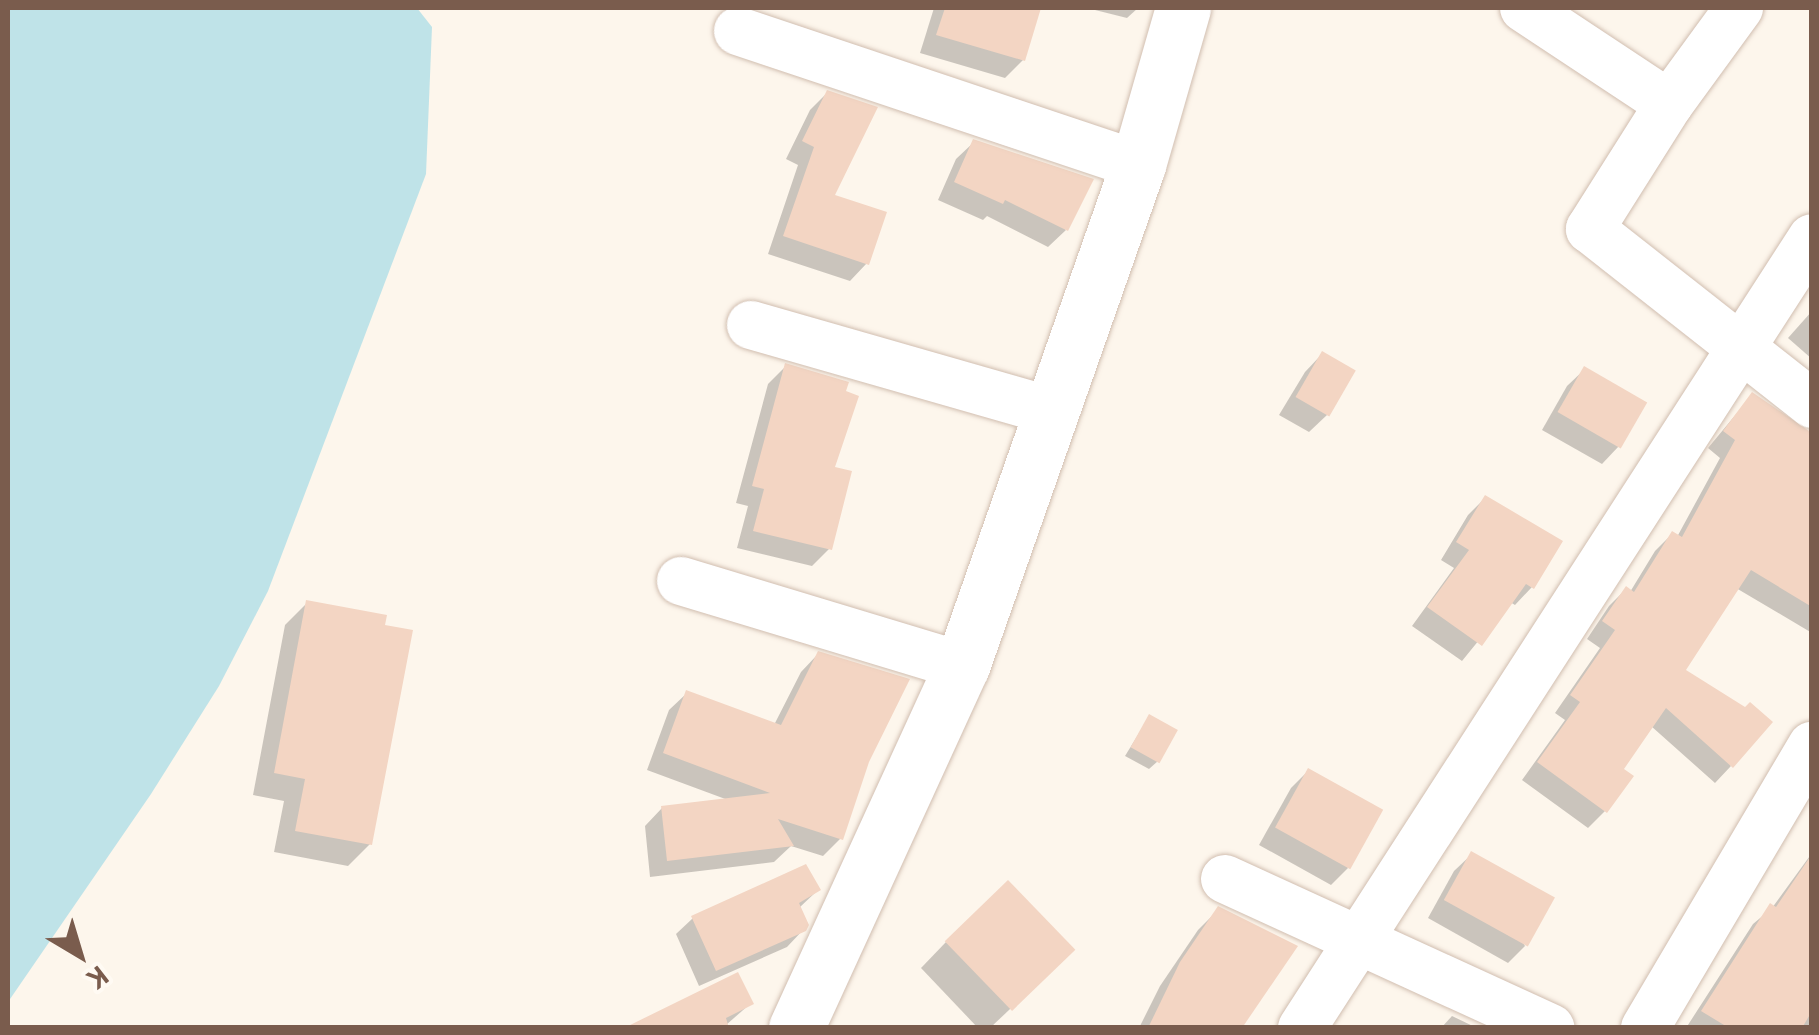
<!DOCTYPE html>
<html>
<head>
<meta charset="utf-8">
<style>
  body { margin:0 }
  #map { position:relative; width:1819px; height:1035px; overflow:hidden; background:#fdf6ec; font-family:Barlow,sans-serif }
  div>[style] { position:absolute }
  .water>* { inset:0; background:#bfe3e8 }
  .shadow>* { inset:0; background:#0003 }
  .building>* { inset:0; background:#f3d5c3; transform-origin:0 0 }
  .roads { filter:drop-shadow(0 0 2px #d1beb0) drop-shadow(0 0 2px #d1beb0) }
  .minor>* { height:48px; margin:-24px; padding:0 24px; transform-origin:24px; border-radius:24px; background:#fff }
  .tertiary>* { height:55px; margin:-27.5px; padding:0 27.5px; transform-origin:27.5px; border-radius:27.5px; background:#fff }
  span { translate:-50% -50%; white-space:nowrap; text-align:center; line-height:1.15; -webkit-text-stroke:8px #fffaf3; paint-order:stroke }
  .frame { position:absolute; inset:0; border:10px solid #7a5c4d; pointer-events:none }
  .north { position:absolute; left:30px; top:905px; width:100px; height:100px; -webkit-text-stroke:8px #fffaf3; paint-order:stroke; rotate:142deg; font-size:28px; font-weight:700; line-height:40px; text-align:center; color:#7a5c4d }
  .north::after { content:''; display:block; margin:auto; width:35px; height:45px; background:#7a5c4d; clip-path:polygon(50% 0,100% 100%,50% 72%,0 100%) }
</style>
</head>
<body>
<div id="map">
  <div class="water">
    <div style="clip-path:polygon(8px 8px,417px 8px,432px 27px,426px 174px,268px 591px,219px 686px,151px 794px,8px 1002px)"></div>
  </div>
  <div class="shadow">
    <div style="clip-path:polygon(934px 8px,1039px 8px,1023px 60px,1005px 78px,920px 53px)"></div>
    <div style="clip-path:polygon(1087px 8px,1138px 8px,1127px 18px)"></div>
    <div style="clip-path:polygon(827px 93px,831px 197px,867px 263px,850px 281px,768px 254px,798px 165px,786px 159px,810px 110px)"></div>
    <div style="clip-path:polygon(974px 142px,1066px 230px,1048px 247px,987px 216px,983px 220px,938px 200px,956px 159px)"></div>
    <div style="clip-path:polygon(1812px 311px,1812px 359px,1788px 338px)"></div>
    <div style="clip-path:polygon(1322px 354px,1352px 372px,1327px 415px,1309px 432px,1279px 415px,1305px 372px)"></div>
    <div style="clip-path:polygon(786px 366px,831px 469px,829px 549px,812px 566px,737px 548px,748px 506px,736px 503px,768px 384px)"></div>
    <div style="clip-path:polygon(1585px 369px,1619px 446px,1602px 464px,1542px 430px,1567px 386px)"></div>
    <div style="clip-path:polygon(1752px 395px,1812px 437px,1812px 633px,1736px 588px,1683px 671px,1731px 766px,1715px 783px,1651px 726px,1620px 769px,1605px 811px,1588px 828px,1522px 780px,1565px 720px,1555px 713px,1600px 648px,1587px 639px,1609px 606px,1626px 589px,1630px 592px,1655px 551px,1672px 534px,1677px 537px,1720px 458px,1708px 448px)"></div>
    <div style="clip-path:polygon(1485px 498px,1532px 587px,1515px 605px,1510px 602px,1462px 661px,1412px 626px,1454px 568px,1441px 560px,1468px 515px)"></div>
    <div style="clip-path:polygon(307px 603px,370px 844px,348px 866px,274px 852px,284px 801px,253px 795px,285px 625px)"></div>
    <div style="clip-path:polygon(818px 654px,866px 761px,840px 839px,823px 856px,791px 846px,774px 862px,650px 877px,645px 826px,662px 808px,728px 800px,647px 770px,669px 710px,687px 693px,774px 725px,801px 672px)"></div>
    <div style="clip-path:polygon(1149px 717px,1158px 761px,1149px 769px,1125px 756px)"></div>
    <div style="clip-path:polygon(1308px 771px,1348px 868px,1331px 885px,1259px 845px,1291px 788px)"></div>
    <div style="clip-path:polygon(1812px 853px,1812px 1028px,1686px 1028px,1753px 924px,1772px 908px)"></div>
    <div style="clip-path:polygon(1472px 854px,1525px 946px,1508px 963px,1428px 918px,1454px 871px)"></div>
    <div style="clip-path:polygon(818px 890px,799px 908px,804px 929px,787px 947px,699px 986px,676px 934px,693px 918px)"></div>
    <div style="clip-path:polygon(1219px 909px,1239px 1028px,1139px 1028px,1160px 986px,1198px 930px)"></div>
    <div style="clip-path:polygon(946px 942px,1046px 975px,990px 1028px,978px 1028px,921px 968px)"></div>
    <div style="clip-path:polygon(750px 1004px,726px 1025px,634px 1028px)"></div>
    <div style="clip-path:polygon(1452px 1016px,1477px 1028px,1441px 1028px)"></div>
  </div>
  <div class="building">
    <div style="clip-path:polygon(945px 8px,1041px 8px,1025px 61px,936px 35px)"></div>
    <div style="clip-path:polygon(827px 90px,878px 107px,835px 195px,887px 212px,869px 265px,783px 236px,814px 147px,802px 141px)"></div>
    <div style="clip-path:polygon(973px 139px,1094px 179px,1068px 231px,1005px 200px,1003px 204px,954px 182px)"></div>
    <div style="left:1322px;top:351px;width:39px;height:53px;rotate:30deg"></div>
    <div style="clip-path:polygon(785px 363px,849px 382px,846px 391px,859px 396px,835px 467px,852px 471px,832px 550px,753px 531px,764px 489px,752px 486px)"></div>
    <div style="left:1584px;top:366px;width:73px;height:53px;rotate:30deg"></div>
    <div style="clip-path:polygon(1752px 392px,1812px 433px,1812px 607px,1751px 570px,1686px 670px,1745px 707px,1750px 702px,1773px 722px,1733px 768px,1666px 708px,1624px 769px,1634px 776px,1607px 813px,1537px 762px,1580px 702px,1570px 695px,1615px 630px,1602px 621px,1626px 586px,1634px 592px,1672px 531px,1682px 537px,1735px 440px,1723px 431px)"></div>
    <div style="clip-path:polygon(1485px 495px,1563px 541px,1534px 589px,1526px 584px,1482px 646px,1427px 607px,1469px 550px,1456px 542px)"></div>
    <div style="clip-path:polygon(306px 600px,387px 615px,385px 625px,413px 630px,372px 845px,295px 831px,305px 779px,274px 773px)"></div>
    <div style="clip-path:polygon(818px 651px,910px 679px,869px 762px,843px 840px,778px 819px,794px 846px,667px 861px,661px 806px,770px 793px,663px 753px,686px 690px,781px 725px)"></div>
    <div style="left:1149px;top:714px;width:33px;height:38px;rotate:29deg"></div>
    <div style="left:1308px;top:768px;width:86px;height:68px;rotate:29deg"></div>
    <div style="left:1471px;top:851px;width:96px;height:56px;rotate:29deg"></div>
    <div style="clip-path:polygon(1812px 854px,1812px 1011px,1802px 1028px,1729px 1028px,1701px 1011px,1770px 903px,1776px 907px)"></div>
    <div style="clip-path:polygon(806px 864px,821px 890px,799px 903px,809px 925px,806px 931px,716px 971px,691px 916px)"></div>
    <div style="left:1008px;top:880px;width:97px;height:88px;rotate:46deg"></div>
    <div style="clip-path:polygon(1218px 906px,1298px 946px,1242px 1028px,1148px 1028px,1180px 962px)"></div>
    <div style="clip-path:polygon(738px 972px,754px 1004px,726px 1018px,729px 1028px,624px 1028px)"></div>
  </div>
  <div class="roads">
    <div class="minor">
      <div style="left:1524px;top:8px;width:174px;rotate:33.5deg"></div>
      <div style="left:1669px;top:104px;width:119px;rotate:-53.9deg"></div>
      <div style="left:738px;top:31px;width:422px;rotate:18.5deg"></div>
      <div style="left:1669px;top:104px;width:148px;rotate:122.3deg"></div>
      <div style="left:1590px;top:229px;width:283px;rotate:38.2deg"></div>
      <div style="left:751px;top:325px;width:315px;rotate:16deg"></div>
      <div style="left:681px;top:581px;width:294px;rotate:16.8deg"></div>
      <div style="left:1225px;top:879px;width:358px;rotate:24.6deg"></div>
      <div style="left:1302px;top:1028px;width:940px;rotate:-57.15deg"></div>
      <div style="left:1645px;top:1028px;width:328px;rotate:-59.4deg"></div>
    </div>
    <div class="tertiary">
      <div style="left:796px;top:1028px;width:398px;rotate:-65.4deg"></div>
      <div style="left:962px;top:666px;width:531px;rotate:-70.64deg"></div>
      <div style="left:1138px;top:165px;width:163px;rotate:-74deg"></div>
    </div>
  </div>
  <div class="frame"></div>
  <div class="north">K</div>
</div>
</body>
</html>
